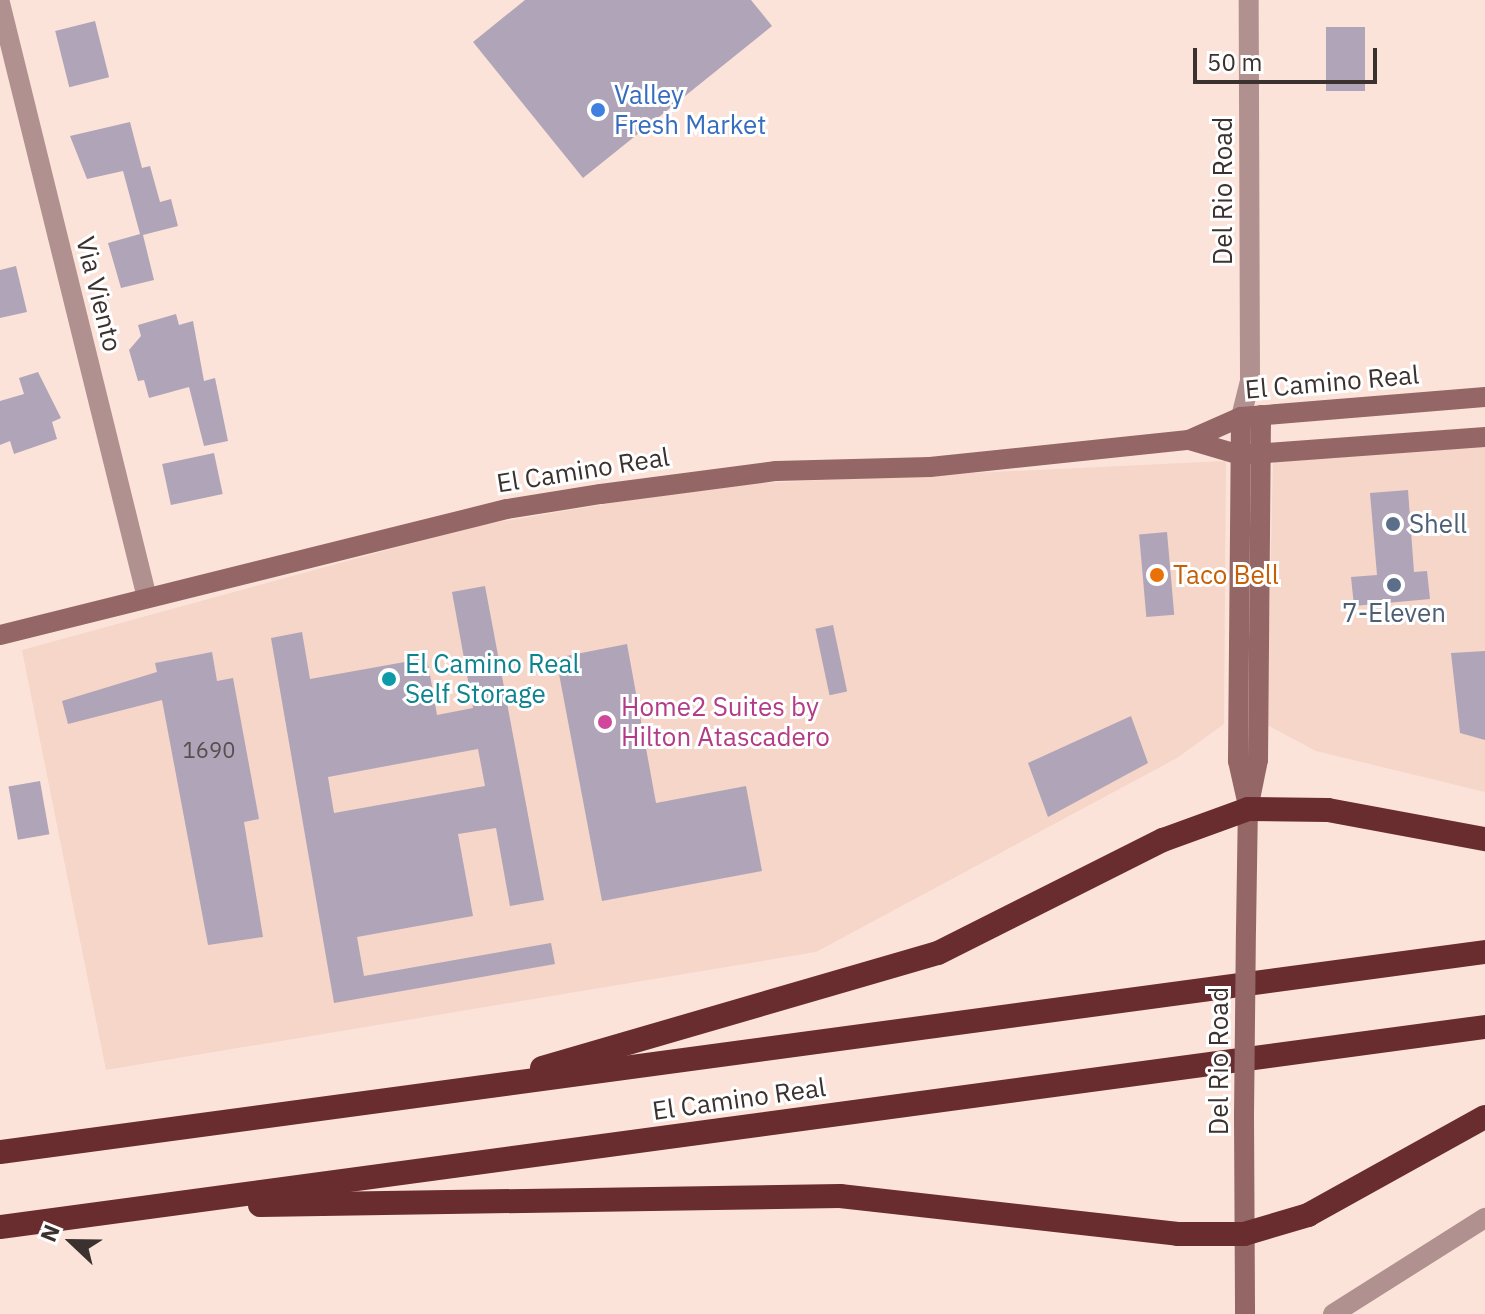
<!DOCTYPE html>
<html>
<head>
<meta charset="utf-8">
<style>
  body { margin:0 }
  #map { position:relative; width:1485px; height:1314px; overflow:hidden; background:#fce3d9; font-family:"IBM Plex Sans",sans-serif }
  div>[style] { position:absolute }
  .built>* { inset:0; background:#f5d6c9 }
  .building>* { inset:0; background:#b0a4b8; transform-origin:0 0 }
  .street>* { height:20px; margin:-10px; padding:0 10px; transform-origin:10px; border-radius:10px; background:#b19190 }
  .secondary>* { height:20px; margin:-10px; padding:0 10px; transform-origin:10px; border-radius:10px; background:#946666 }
  .highway>* { height:24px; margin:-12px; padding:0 12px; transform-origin:12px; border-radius:12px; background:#6a2d2f }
  .secondary-bridge>* { height:20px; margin:-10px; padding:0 10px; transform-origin:10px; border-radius:10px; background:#946666 }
  .dots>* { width:22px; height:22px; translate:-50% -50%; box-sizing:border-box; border:4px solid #fff; border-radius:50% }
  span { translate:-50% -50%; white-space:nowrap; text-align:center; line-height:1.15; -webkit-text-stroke:6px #fff; paint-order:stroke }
  .number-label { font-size:22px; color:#584e50 }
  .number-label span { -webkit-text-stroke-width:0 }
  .shop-label { font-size:26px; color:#366cbe }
  .left { translate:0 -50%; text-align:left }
  .street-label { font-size:26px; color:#3b312e }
  .service-label { font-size:26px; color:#4e5e75 }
  .food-label { font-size:26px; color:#c56008 }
  .culture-label { font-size:26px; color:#0d838f }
  .hotel-label { font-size:26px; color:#b23c85 }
  .north { position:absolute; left:32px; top:1202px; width:80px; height:80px; -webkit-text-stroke:6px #fff; paint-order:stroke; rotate:292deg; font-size:22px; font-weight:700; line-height:32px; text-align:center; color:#3b312e }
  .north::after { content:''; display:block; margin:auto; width:28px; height:36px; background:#3b312e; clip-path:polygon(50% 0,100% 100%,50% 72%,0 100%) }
  .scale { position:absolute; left:1193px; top:48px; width:184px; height:36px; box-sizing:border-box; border:4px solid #3b312e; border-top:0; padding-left:10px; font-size:24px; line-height:28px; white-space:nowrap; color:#3b312e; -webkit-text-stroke:6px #fff; paint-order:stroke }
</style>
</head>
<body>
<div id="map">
  <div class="built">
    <div style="clip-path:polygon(1485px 442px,1485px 792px,1316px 751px,1267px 725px,1273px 460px)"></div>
    <div style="clip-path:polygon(1226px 461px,1224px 724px,1177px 758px,816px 952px,106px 1070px,22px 650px,475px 526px,718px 485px)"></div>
  </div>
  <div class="building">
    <div style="clip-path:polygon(525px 0,751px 0,772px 26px,583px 178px,473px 42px)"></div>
    <div style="left:95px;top:21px;width:58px;height:41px;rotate:76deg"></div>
    <div style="left:1326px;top:27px;width:39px;height:64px"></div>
    <div style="clip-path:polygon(130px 122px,142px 168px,150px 166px,160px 202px,171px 199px,178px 226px,143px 235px,154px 280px,121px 288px,108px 243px,140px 234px,123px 171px,87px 179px,70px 136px)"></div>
    <div style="clip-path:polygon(16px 266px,27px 312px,0 318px,0 270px)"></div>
    <div style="clip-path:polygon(176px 314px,179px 325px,193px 321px,204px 381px,215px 378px,228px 441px,204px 446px,189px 387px,149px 398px,144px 380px,138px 381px,129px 350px,141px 336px,138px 325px)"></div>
    <div style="clip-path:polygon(38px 372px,61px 418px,52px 422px,57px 439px,14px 454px,10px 441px,0 445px,0 401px,24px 394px,19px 378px)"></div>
    <div style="left:214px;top:453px;width:42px;height:53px;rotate:78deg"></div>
    <div style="clip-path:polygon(1408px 490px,1414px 572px,1427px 571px,1430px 599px,1354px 606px,1351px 577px,1377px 575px,1370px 493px)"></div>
    <div style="left:1167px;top:532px;width:83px;height:28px;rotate:85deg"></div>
    <div style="clip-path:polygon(evenodd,485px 586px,544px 900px,510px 906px,496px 828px,458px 834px,473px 916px,357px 937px,364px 976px,551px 943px,555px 964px,334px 1003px,271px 638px,302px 632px,310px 679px,427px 658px,437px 715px,473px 708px,452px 592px,485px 586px,478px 749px,485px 786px,334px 813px,328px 777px,478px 749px)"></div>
    <div style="left:833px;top:625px;width:68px;height:18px;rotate:78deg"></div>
    <div style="clip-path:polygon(627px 644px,656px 803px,746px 786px,762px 871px,602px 901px,556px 658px)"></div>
    <div style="clip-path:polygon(1485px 651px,1485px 740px,1460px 733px,1451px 653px)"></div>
    <div style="clip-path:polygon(212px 652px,217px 681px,233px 678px,259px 819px,244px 822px,263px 937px,208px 945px,162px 700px,68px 724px,62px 701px,157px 672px,155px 663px)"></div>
    <div style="clip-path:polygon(1131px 716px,1148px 763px,1048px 817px,1028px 763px)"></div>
    <div style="left:40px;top:781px;width:54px;height:32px;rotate:80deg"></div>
  </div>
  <div class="street">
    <div style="left:0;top:3px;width:613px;rotate:76.12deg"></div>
    <div style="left:1241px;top:417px;width:37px;rotate:-76deg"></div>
    <div style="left:1250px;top:381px;width:381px;rotate:-90.2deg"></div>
    <div style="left:1333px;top:1314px;width:180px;rotate:-32.3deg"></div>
  </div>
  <div class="secondary">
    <div style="left:1241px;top:417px;width:344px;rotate:90.5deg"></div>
    <div style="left:1238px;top:761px;width:41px;rotate:77.3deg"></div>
    <div style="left:1189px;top:440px;width:53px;rotate:16.4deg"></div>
    <div style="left:1240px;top:455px;width:246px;rotate:-4.2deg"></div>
    <div style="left:0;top:635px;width:522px;rotate:-13.96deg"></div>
    <div style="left:507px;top:509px;width:95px;rotate:-9.1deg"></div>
    <div style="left:601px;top:494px;width:177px;rotate:-7.5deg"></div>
    <div style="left:776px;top:471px;width:154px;rotate:-1.5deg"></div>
    <div style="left:930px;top:467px;width:260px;rotate:-6deg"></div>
    <div style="left:1189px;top:440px;width:57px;rotate:-23.9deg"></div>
    <div style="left:1241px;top:417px;width:245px;rotate:-4.7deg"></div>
    <div style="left:1246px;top:930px;width:121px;rotate:-89.1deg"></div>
    <div style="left:1248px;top:809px;width:50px;rotate:-78.5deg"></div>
    <div style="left:1258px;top:760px;width:345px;rotate:-89.5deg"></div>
    <div style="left:1244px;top:1116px;width:198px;rotate:89.7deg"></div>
  </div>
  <div class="highway">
    <div style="left:542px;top:1068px;width:412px;rotate:-16.2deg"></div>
    <div style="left:938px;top:953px;width:252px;rotate:-26.7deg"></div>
    <div style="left:1163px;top:840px;width:90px;rotate:-20deg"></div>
    <div style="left:1248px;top:809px;width:80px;rotate:0.7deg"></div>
    <div style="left:1328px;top:810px;width:160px;rotate:10.5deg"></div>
    <div style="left:0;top:1152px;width:1498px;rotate:-7.67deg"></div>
    <div style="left:260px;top:1205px;width:580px;rotate:-0.89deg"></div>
    <div style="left:840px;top:1196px;width:340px;rotate:6.4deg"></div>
    <div style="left:1178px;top:1234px;width:66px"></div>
    <div style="left:1244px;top:1234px;width:67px;rotate:-16.5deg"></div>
    <div style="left:1308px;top:1215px;width:202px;rotate:-29deg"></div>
    <div style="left:0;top:1227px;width:1498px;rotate:-7.67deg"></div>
  </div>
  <div class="secondary-bridge">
    <div style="left:1244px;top:1116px;width:186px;rotate:-89.4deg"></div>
  </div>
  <div class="dots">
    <div style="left:598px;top:110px;background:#3f7fe0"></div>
    <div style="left:1393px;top:524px;background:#5c6f8a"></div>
    <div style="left:1157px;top:575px;background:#e8710a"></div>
    <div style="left:1394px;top:585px;background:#5c6f8a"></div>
    <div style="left:389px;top:679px;background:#0f9aa8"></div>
    <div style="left:605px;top:722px;background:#d1479c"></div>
  </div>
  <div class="number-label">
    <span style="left:209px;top:750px">1690</span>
  </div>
  <div class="shop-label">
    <span class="left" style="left:614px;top:110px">Valley<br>Fresh Market</span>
  </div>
  <div class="street-label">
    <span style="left:1223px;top:191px;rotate:-90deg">Del Rio Road</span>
    <span style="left:99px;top:294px;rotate:76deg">Via Viento</span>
    <span style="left:1332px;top:382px;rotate:-5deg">El Camino Real</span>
    <span style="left:583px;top:470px;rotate:-9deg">El Camino Real</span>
    <span style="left:1219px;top:1061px;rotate:-90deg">Del Rio Road</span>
    <span style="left:739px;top:1099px;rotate:-8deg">El Camino Real</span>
  </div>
  <div class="service-label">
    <span class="left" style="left:1409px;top:524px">Shell</span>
    <span style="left:1394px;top:613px">7-Eleven</span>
  </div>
  <div class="food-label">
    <span class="left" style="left:1173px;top:575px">Taco Bell</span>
  </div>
  <div class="culture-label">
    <span class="left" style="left:405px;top:679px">El Camino Real<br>Self Storage</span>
  </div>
  <div class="hotel-label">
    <span class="left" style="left:621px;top:722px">Home2 Suites by<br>Hilton Atascadero</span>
  </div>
  <div class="north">N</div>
  <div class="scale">50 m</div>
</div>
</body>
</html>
